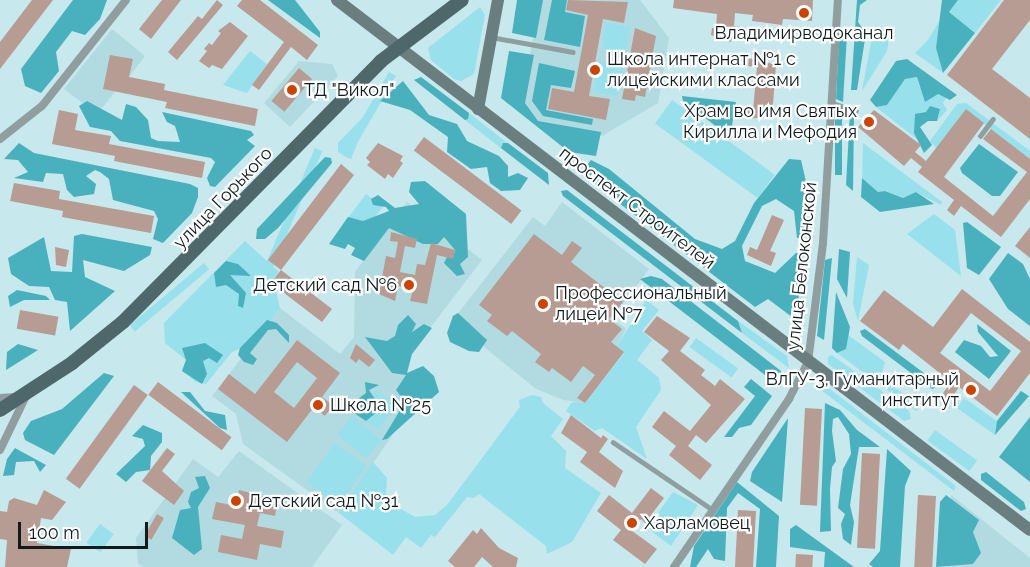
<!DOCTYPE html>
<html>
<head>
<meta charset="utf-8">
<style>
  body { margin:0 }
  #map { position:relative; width:1030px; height:567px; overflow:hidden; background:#c7e8ec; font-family:Raleway,sans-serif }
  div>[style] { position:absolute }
  .built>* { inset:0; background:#b2dbe1 }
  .green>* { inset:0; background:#98e0eb; transform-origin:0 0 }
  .forest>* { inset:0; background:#49b1be; transform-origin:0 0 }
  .building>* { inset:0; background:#b79c93; transform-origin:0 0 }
  .service>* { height:4.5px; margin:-2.25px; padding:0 2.25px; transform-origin:2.25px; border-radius:2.25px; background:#909ea0 }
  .minor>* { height:8px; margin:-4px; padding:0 4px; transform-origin:4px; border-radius:4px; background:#909ea0 }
  .secondary>* { height:12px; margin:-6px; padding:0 6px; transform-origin:6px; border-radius:6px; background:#6a7e80 }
  .primary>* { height:14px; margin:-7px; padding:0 7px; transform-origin:7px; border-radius:7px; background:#4e676a }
  .dots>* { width:16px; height:16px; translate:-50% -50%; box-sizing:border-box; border:3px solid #fff; border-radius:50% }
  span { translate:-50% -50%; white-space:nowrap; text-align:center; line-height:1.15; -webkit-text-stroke:4.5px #fff; paint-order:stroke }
  .poi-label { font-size:18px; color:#0f1b1d }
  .left { translate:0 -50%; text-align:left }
  .right { translate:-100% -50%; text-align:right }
  .street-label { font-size:18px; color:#0f1b1d }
  .scale { position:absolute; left:18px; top:522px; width:130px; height:27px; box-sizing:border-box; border:3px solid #0f1b1d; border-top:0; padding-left:8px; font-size:18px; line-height:21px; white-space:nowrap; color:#0f1b1d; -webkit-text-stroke:4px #fff; paint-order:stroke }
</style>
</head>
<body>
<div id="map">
  <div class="built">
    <div style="clip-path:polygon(540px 0,640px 0,669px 38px,658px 103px,602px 136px,537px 124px,521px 104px)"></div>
    <div style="clip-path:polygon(112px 29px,145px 56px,129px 77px,119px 75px,115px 92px,97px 114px,64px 89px)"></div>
    <div style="clip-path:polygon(299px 61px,332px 64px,338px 76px,290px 127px,264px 103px)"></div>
    <div style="clip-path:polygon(407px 202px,482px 260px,398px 370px,424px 389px,339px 513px,243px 444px,236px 414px,212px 396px,280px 308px,340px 354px,354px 337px,355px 272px)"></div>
    <div style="clip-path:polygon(562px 202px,649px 269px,612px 318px,626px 329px,617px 346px,624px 352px,585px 403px,564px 400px,536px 389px,452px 321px,533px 217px,545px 226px)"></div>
    <div style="clip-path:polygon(239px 451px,342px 525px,312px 567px,143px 567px,138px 564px,136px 538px,193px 459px,218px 477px)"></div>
    <div style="clip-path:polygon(951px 495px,1030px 558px,1030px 567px,947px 567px)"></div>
  </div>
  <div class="green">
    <div style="clip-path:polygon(958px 0,1001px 0,975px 33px,949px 12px)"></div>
    <div style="clip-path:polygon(480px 7px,485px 15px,474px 74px,461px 81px,454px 79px,431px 60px,428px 48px)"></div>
    <div style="clip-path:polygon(940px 20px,936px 48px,943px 73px,915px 53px,928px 40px)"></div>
    <div style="left:606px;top:23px;width:24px;height:26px;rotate:9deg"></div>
    <div style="clip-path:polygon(874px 27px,890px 31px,887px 51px,862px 91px)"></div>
    <div style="clip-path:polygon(250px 51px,267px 64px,247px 93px,223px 85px)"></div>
    <div style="left:599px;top:61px;width:25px;height:31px;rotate:11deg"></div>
    <div style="left:389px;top:72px;width:8px;height:95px;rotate:30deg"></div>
    <div style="clip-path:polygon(918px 77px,919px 86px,946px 98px,943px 103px,947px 110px,937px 121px,940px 109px,930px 106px,914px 133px,922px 143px,876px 107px,887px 105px,905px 79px)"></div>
    <div style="left:672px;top:100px;width:127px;height:29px;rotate:36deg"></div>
    <div style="clip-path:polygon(966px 103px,1030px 151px,1030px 159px,966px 110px,936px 148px,930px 141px,957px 104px)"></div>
    <div style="clip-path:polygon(371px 109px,351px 159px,338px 152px,338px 143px)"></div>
    <div style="left:469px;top:113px;width:49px;height:8px;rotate:38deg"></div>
    <div style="clip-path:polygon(863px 143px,942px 202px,941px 205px,916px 192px,903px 198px,886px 191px,878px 192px,862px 178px)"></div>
    <div style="left:315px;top:148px;width:8px;height:154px;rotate:23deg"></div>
    <div style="left:366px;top:194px;width:21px;height:34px;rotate:37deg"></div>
    <div style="clip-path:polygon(934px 214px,955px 230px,961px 276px,907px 234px)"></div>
    <div style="clip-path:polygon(245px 241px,279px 272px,269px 286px,276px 292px,280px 308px,253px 343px,232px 352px,206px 384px,196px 382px,182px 371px,186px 360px,165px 343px,164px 323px)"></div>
    <div style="clip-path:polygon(857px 257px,869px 265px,858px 321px,853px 304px)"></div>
    <div style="left:204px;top:263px;width:8px;height:97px;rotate:50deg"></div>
    <div style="clip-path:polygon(646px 300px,659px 310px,642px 331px,652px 340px,637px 360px,659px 378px,661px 390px,636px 427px,647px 459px,602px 428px,595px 431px,566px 411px,572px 402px,585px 403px,624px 353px,617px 346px)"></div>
    <div style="clip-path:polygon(738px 321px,787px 356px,789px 368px,742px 333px)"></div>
    <div style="clip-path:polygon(848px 335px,885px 362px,881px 377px,921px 407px,916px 411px,837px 353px,846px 349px)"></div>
    <div style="left:696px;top:338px;width:52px;height:11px;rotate:36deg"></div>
    <div style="clip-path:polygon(832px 355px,909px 411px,911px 419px,904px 421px,828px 364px,828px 357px)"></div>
    <div style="clip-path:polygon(822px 383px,956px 486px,954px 491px,813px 384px)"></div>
    <div style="left:376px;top:390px;width:24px;height:32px;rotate:33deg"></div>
    <div style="clip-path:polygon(532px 395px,541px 397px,543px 403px,563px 419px,551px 436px,566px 451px,565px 468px,601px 493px,572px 542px,547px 554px,546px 546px,479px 494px,474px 498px,467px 497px,435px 537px,431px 535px,421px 548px,406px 537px,393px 555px,339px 513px,373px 462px,387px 478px,386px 494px,397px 507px,415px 517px,435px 515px,447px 505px,520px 407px,519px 400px)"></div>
    <div style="clip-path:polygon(964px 398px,997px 421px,995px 435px,957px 408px)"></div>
    <div style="left:352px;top:416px;width:38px;height:24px;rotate:39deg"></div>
    <div style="left:935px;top:430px;width:52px;height:13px;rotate:36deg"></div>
    <div style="left:335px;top:443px;width:39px;height:48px;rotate:36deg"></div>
    <div style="clip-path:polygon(673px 492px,698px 505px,671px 546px,651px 531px,650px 524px)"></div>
    <div style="left:100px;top:524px;width:17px;height:23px;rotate:36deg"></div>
  </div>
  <div class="forest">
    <div style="clip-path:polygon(73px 0,107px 0,100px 19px,85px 35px,72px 31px,56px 52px,59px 71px,41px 93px,25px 86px,21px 69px)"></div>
    <div style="clip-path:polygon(268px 0,295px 0,320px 32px,320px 38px)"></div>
    <div style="clip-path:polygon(517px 0,543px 0,536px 38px,512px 33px)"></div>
    <div style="clip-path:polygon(552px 0,567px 0,565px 12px,585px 16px,580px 47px,544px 40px)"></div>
    <div style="clip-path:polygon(857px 0,867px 0,860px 5px,858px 22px,866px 33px,857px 90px,851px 90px)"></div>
    <div style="clip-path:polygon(942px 0,958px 0,949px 12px,975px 33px,943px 73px,936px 48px)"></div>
    <div style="clip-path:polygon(847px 35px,843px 102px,836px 99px,839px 39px)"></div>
    <div style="clip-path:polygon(509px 51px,534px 55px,525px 103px,538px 121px,601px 132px,596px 156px,569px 152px,501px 98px)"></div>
    <div style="clip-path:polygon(907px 59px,957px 95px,950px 100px,938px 94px,925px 102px,917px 77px,905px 79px,887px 105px,876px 107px,870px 100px,896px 61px)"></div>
    <div style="clip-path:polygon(539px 63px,575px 71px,571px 88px,551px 85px,546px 110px,593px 119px,592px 125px,543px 116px,532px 101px)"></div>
    <div style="clip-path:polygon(421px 77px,469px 113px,468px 119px,465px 120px,414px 80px)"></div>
    <div style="clip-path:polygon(403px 81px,429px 115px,457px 124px,467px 141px,499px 156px,508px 166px,508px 177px,518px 173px,528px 178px,520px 190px,501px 191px,490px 183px,487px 167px,471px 169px,447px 152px,448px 137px,410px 110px,380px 101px)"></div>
    <div style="clip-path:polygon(682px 96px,736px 102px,730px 137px,683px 101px)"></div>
    <div style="clip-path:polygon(87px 101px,122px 120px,126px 104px,136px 107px,148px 120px,151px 138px,158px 141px,180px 142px,175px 126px,167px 122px,162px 112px,251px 131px,254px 135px,247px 140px,255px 146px,215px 187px,210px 186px,207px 178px,215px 162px,211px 158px,120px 141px,111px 131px,90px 127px,79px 106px)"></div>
    <div style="clip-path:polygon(930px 106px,940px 109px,937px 121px,928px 121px,920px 127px,932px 145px,924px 153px,914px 133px,915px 114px,926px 112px)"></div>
    <div style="left:835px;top:111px;width:7px;height:64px"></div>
    <div style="clip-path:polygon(850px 113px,854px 118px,853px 191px,846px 185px)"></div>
    <div style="clip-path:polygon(19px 143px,34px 153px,190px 184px,198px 188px,198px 197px,192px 213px,163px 243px,153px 239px,158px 219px,154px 211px,113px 200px,109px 179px,100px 172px,95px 170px,86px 176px,96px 184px,94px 194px,74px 197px,67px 190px,63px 174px,46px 173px,43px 182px,14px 178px,28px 172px,18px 160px,4px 159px)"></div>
    <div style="clip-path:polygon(503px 143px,508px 143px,548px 173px,549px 185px,501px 148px)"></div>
    <div style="clip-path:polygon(979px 144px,1018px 172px,1000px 196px,992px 196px,962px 173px,960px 168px)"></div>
    <div style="clip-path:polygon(325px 157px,331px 158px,332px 163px,278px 228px,265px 239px,256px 239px,257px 229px)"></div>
    <div style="clip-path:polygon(789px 159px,801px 160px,808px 190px,804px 238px,797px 238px,794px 211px,776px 199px,762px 206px,742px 246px,745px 261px,775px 273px,796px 253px,803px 254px,797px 314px,792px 317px,768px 299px,755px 307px,589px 180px,583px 170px,591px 160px,609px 169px,695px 239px,722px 249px,735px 241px,754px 203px)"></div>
    <div style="clip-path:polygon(862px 178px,878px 192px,885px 191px,903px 198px,916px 192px,934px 204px,880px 212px,861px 197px)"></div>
    <div style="clip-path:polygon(425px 181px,466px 214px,468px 257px,460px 264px,465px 274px,457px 276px,444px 263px,447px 257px,453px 258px,455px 250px,444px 237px,438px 244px,423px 244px,389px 228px,364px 261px,351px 255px,355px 248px,348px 244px,345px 249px,329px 244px,348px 217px,363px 221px,389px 211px,386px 207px,373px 205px,371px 199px,378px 195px,395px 208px,419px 204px,409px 192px,411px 182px)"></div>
    <div style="clip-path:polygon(567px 190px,738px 321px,742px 333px,563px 196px,561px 191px)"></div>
    <div style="clip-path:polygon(967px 222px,1001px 247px,979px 275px,967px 268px,963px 223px)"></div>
    <div style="clip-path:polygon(82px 234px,152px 247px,150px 255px,124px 271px,83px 260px,85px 277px,115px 291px,70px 331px,67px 302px,55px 300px,49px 287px,29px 286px,11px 274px,8px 258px,44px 237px,51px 271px,72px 272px,74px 236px)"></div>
    <div style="clip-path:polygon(839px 249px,850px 252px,847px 298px,837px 279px)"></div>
    <div style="clip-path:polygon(1008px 253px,1023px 264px,1030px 279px,1030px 326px,1008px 309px,989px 279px)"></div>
    <div style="clip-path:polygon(832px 258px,824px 340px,817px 336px,825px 260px)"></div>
    <div style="clip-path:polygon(226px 261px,238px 264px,251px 276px,230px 275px,246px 293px,243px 308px,238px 306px,239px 294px,226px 285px,216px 287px,214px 273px)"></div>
    <div style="clip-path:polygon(651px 276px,662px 279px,781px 371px,781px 379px,774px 382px,640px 279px)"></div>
    <div style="clip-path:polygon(17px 290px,46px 296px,50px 300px,24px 300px,10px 307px,8px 296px)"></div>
    <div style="clip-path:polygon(836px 292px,850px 327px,846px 349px,837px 353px,832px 348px)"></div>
    <div style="clip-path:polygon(458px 313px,487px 340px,479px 352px,469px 351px,450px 342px,447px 333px,453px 316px)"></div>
    <div style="clip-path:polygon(408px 315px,416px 324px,412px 332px,424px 324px,432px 328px,412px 354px,407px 373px,423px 366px,434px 376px,439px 392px,387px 439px,382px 440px,405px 402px,396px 390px,406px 375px,392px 373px,365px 337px,387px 341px,395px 336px,398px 325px)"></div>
    <div style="clip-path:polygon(267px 320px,277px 323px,289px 335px,289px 343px,276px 329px,268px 330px,250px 353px,257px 359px,253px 365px,244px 362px,238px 355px,240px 348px)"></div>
    <div style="clip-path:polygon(977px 324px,1011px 351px,989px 379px,955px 352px,964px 340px,981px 346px,990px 357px,998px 356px,978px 332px)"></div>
    <div style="clip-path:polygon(865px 329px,936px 382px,937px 387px,932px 389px,862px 336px,860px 331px)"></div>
    <div style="clip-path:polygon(205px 343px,223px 355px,217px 363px,209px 358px,203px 361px,207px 374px,202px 384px,182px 371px,186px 360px,182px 348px)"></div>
    <div style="clip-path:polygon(18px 344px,38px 350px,6px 370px,7px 352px)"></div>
    <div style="clip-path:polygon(104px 373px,114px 376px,54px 455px,25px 440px,23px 433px,31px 421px,62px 409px)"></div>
    <div style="clip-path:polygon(751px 379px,772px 396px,751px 425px,739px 428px,732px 437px,724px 437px,755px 396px,744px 387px)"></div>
    <div style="clip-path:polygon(365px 382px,379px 385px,369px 390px,375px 399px,387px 404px,366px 421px,351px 411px,355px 401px,366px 393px)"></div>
    <div style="clip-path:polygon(1021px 391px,1029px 396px,995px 435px,997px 421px)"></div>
    <div style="clip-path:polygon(181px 392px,190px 392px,205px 411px,225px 415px,227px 430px,220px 428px)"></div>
    <div style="clip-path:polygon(825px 403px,840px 410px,857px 430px,880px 447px,859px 447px,850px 505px,854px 522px,851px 545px,843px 539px,841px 524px,845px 514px,838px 508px,843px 469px,851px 454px,849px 434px,838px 417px,833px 419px,832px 431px,836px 461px,832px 467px,830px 489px,831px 531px,820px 532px)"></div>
    <div style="clip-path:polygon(1030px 417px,1030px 482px,999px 457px)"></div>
    <div style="clip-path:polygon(788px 418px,782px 502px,750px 481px,752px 472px)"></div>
    <div style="clip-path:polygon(143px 425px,162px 433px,162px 442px,151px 456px,150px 470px,136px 472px,126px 482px,116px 474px,145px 446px,143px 439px,132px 436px)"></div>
    <div style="clip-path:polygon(15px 448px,46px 465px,40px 472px,34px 461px,16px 462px,14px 475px,3px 476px,7px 459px)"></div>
    <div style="clip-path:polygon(887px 449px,911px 471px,905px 486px,900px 567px,873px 567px,869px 564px,880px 551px)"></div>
    <div style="clip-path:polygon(986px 472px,1024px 502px,1026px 509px,1021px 511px,981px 480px,981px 474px)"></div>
    <div style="clip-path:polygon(205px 476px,210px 488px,198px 507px,202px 549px,194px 555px,172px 538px,180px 510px,191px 508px,188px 502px,191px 492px,199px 488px,195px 477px)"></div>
    <div style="clip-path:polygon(737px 482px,779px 516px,776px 567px,756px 567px,760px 509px,738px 493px,727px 508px,725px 561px,714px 559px,708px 549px,696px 567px,690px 567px,694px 546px)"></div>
    <div style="clip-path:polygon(946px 495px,979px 520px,973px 532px,981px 553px,973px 564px,936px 567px,940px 502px)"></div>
    <div style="clip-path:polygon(796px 525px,854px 567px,824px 567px,825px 552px,790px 547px,790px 529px)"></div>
  </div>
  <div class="building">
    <div style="clip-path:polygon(32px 0,53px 0,0 69px,0 42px)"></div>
    <div style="clip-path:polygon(162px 0,181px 0,151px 39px,139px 29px)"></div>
    <div style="clip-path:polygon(217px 0,223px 5px,177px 60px,168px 52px,198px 16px,202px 19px)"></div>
    <div style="clip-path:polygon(242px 0,260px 0,318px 45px,307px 60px,291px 47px,259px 90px,252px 85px,284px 42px,237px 6px)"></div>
    <div style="clip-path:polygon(568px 0,628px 2px,624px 23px,603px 19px,589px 96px,610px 99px,606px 120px,548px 109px,552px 88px,574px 92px,588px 15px,566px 10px)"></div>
    <div style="clip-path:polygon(674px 0,813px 0,812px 21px,783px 19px,782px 25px,752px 21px,753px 15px,735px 13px,734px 26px,740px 27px,738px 37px,732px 36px,731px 42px,711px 35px,712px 28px,716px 28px,717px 14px,673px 8px)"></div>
    <div style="clip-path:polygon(1004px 0,1030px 0,1030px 20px,992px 69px,1030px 98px,1030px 139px,947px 75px)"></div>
    <div style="clip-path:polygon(230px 22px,248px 36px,222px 69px,212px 65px,209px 68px,199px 61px,207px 51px,204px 49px,209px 43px,212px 45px,221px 33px,218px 31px)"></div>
    <div style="clip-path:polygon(635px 28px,656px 36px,645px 97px,636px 95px,635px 101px,622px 99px)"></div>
    <div style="clip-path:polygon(110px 55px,133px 59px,129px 77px,165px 84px,164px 90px,258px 109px,255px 126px,165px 108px,167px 102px,103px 89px)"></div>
    <div style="clip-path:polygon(749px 58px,776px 65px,772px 117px,746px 119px,747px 110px,753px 110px,757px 67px,748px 66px)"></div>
    <div style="left:299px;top:68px;width:17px;height:43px;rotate:40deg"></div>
    <div style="clip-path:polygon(966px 109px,984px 123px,944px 177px,993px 216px,1027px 172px,983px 139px,991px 129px,1030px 159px,1030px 199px,1001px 237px,961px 206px,954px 216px,947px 210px,954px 200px,918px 172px,922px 167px,911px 158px,904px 166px,858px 127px,874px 110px,921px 145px,915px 152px,926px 161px)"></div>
    <div style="clip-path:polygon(59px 110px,78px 114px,75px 130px,111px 136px,109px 144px,205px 162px,202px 178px,114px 161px,115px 156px,52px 144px)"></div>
    <div style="left:424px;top:137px;width:122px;height:17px;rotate:37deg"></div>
    <div style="clip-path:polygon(378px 143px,403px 156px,400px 161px,403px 163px,393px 178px,388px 174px,385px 179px,367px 165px,370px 162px,366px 158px)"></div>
    <div style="clip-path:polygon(341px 164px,354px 175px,281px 270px,332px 309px,322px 322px,271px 283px,281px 270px,268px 260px)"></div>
    <div style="clip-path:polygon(14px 183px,60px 191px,59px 199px,154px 216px,151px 233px,62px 217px,63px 211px,10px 201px)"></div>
    <div style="clip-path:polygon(772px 215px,784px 220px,770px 251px,776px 253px,771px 266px,747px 255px,750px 247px,757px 250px)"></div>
    <div style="clip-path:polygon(1030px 227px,1030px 258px,1015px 246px)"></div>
    <div style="clip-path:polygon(391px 232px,417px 239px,415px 248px,405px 246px,400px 272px,415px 275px,417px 264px,425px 265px,431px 243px,455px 250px,453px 259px,437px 255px,427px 304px,410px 301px,413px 289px,398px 286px,395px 301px,379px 294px,386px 256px,395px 258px,398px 242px,390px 241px)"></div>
    <div style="clip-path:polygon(534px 234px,562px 255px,572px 241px,582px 248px,571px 262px,623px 302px,609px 319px,622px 329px,611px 342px,624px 352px,585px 403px,577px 398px,595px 375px,583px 366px,571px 382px,552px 368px,549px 372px,535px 362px,541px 354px,512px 331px,507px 336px,487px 321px,492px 315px,479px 305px)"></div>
    <div style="clip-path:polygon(55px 247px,69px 250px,66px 267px,56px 265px)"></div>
    <div style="clip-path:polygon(evenodd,962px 289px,1030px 342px,1030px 373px,997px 416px,959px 387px,949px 402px,941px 396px,951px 382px,903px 344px,899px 350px,860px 321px,884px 290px,933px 327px,962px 289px,971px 313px,1021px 351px,990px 391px,940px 353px,971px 313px)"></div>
    <div style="left:20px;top:310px;width:39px;height:19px;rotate:10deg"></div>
    <div style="clip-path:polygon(657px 316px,690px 338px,680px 351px,705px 370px,701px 375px,715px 386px,720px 379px,745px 399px,706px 443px,696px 435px,688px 446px,712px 465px,700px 480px,669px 455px,676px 446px,652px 427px,664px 411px,690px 431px,711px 405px,661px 360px,669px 351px,644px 332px)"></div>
    <div style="clip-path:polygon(evenodd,297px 340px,340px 373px,322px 397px,333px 405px,325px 416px,314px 407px,287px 442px,218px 389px,229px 374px,255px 394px,297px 340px,297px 362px,317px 378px,294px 408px,274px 392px,297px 362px)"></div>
    <div style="clip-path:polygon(356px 344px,375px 360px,369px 367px,359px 359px,356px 363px,350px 358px)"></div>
    <div style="left:158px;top:382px;width:92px;height:16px;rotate:37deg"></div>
    <div style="left:134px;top:385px;width:17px;height:116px;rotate:36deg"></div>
    <div style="left:805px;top:408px;width:17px;height:97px;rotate:3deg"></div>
    <div style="clip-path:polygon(571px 415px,601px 438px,603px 435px,608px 439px,599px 452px,623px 471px,615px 488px,580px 462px,587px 452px,561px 433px)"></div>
    <div style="clip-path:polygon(167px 448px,175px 454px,162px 471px,184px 491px,174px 505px,142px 481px)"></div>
    <div style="left:862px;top:453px;width:18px;height:95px;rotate:3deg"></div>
    <div style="clip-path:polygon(651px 488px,664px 498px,645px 523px,641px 519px,632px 531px,657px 549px,645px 564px,613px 540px,621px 530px,597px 511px,609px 495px,632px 513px)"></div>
    <div style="clip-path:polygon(44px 490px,66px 502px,52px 520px,41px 518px,37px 543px,71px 549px,67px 567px,5px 567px,7px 540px,0 539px,0 511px,7px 512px,9px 501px,14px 498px,37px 505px)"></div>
    <div style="clip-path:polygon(239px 490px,278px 500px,275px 516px,260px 513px,257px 526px,284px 531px,281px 548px,260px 544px,257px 560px,218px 552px,221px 535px,242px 539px,245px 525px,212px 519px,216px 502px,236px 506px)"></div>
    <div style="left:918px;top:495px;width:18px;height:72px;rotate:3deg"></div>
    <div style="left:738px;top:510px;width:18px;height:57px;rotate:3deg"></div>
    <div style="left:157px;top:514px;width:8px;height:25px;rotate:30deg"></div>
    <div style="clip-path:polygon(481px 528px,499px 548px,518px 558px,516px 567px,493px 567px,482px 557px,474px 567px,455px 567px,448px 561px,473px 530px,477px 534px)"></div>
    <div style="left:796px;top:554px;width:17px;height:13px;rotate:3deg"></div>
  </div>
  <div class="service">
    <div style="left:491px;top:37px;width:83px;rotate:10.4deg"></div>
    <div style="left:832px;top:103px;width:25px;rotate:18deg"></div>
    <div style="left:980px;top:136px;width:21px;rotate:-53deg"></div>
    <div style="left:613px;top:442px;width:121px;rotate:34.2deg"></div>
  </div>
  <div class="minor">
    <div style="left:0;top:139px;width:53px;rotate:-38.2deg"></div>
    <div style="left:42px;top:106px;width:135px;rotate:-51.6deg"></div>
    <div style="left:0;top:398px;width:16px;rotate:-4deg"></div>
    <div style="left:0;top:450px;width:60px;rotate:-64.3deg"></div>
    <div style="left:674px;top:567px;width:204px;rotate:-55.6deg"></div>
    <div style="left:789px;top:399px;width:42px;rotate:-62.8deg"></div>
    <div style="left:808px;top:362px;width:120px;rotate:-82.8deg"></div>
    <div style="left:823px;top:243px;width:243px;rotate:-86.5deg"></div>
  </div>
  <div class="secondary">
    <div style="left:337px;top:0;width:872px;rotate:37.41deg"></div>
    <div style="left:478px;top:109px;width:111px;rotate:-79.6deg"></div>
  </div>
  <div class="primary">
    <div style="left:0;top:410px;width:86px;rotate:-33.1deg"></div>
    <div style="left:72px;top:363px;width:65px;rotate:-38.8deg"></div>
    <div style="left:123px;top:322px;width:367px;rotate:-45.3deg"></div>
    <div style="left:381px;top:61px;width:101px;rotate:-37deg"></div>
  </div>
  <div class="dots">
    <div style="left:804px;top:13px;background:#ca4400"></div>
    <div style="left:595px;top:70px;background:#ca4400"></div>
    <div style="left:292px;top:90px;background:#ca4400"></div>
    <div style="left:869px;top:122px;background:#ca4400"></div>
    <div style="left:409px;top:285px;background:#ca4400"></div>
    <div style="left:543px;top:304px;background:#ca4400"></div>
    <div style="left:971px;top:390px;background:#ca4400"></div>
    <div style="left:318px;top:405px;background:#ca4400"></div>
    <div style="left:236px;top:501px;background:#ca4400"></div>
    <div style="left:632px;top:523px;background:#ca4400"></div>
  </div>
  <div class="poi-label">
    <span style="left:804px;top:33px">Владимирводоканал</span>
    <span class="left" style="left:607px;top:70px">Школа интернат №1 с<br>лицейскими классами</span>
    <span class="left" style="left:304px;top:90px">ТД "Викол"</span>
    <span class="right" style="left:857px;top:122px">Храм во имя Святых<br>Кирилла и Мефодия</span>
    <span class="right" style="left:397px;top:285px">Детский сад №6</span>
    <span class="left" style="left:555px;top:304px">Профессиональный<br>лицей №7</span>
    <span class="right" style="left:959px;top:390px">ВлГУ-3, Гуманитарный<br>институт</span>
    <span class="left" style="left:330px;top:405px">Школа №25</span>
    <span class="left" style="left:248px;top:501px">Детский сад №31</span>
    <span class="left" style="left:644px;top:523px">Харламовец</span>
  </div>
  <div class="street-label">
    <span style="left:223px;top:198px;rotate:-46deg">улица Горького</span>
    <span style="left:637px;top:208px;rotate:37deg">проспект Строителей</span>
    <span style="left:802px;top:266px;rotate:-84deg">улица Белоконской</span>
  </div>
  <div class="scale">100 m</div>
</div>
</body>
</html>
